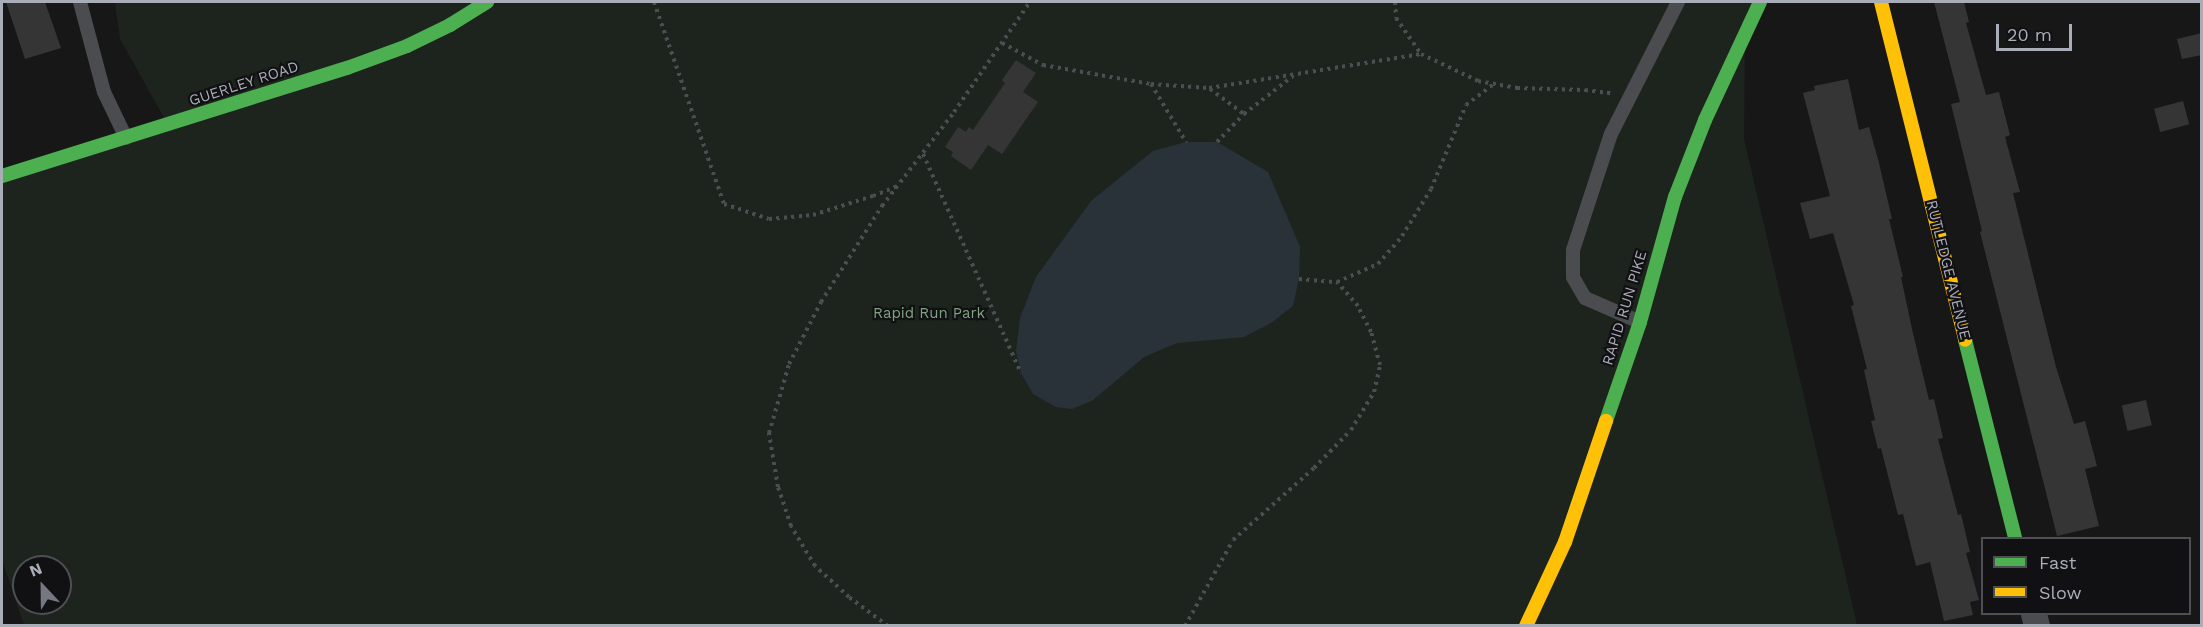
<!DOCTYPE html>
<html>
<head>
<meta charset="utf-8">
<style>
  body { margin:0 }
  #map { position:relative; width:2203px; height:627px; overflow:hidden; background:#171717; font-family:"Work Sans",sans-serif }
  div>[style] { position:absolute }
  .green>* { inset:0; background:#1d241e }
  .water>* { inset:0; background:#2a3239 }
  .building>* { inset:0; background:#353536; transform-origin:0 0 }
  .path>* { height:4px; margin-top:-2px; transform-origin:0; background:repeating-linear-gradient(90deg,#4d4e52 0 3px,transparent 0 7.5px) }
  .lane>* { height:14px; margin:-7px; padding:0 7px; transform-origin:7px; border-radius:7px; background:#4b4c50 }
  .street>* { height:26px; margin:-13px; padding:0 13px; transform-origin:13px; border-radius:13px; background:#4b4c50 }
  .fast>* { height:14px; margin:-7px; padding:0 7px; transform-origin:7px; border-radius:7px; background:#4caf50 }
  .slow>* { height:14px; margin:-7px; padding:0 7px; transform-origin:7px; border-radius:7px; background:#ffc107 }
  span { translate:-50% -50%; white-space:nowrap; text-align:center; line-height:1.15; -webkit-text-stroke:4.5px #111113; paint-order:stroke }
  .street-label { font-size:15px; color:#a8adb8 }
  .park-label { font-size:15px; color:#7fa381 }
  .frame { position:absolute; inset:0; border:3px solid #a8adb8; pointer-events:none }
  .legend { position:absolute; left:1981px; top:537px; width:210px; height:78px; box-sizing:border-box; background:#111113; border:2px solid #4d4f55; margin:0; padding:8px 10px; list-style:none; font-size:18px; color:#a8adb8 }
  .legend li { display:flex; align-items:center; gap:12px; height:30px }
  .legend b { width:30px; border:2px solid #4d4f55 }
  .north { position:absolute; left:12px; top:555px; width:60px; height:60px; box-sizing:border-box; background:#111113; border:2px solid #4d4f55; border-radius:50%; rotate:338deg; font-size:16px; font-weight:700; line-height:24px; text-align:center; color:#a8adb8 }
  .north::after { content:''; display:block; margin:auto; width:21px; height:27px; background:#757880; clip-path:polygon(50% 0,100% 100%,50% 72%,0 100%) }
  .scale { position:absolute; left:1996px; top:24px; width:76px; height:27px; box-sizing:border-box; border:3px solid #a8adb8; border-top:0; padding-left:8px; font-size:18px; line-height:21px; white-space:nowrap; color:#a8adb8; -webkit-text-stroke:4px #111113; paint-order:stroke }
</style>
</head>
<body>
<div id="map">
  <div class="green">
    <div style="clip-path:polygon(evenodd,115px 2px,1760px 2px,1745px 31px,1744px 139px,1857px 625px,24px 625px,2px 560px,2px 176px,168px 125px,120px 39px,115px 2px,24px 567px,60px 567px,60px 603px,24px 603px,24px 567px)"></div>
  </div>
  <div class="water">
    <div style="clip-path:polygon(1186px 142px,1217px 142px,1268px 172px,1300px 247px,1299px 279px,1293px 306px,1271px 323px,1244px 337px,1177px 343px,1144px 357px,1093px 400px,1072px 409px,1056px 407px,1033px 394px,1021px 373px,1016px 351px,1020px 318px,1036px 277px,1091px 201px,1153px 151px)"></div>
  </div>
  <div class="building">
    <div style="clip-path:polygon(6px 2px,45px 2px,61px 48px,25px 59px)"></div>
    <div style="clip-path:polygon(1934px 2px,1964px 2px,1969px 22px,1966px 23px,1986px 95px,1999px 92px,2010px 135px,2005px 137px,2020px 192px,2013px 193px,2056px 367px,2074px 424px,2085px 421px,2097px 466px,2085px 469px,2099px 526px,2057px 536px,1980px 232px,1982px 231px,1951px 104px,1960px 102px)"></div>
    <div style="clip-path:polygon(2202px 33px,2202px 55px,2182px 59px,2177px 39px)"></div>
    <div style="clip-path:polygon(1016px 60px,1036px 73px,1023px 92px,1038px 102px,1002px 154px,988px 145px,971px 170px,951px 156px,953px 152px,945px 147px,958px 127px,966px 132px,969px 127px,973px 130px,1005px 83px,1002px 80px)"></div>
    <div style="clip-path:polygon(1848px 79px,1859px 130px,1869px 127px,1879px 163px,1892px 219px,1889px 219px,1903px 277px,1901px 277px,1912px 329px,1929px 400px,1934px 399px,1943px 438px,1938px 439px,1958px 515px,1961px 514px,1970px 552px,1966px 553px,1979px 600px,1970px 602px,1973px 615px,1944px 621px,1930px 562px,1916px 566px,1903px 514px,1898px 515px,1881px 448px,1878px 449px,1871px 421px,1875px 420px,1864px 370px,1867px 369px,1851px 306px,1854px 305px,1833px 233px,1810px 239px,1800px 203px,1830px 196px,1803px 93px,1815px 90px,1814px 86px)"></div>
    <div style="left:2183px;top:101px;width:24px;height:30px;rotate:75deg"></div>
    <div style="left:2146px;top:400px;width:26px;height:25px;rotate:77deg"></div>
  </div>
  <div class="path">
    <div style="left:654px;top:2px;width:214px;rotate:70.9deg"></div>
    <div style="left:724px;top:204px;width:47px;rotate:18.4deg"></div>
    <div style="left:769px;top:219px;width:44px;rotate:-5.2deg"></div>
    <div style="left:813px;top:215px;width:63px;rotate:-17.6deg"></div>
    <div style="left:873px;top:196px;width:27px;rotate:-22deg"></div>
    <div style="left:1395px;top:2px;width:16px;rotate:86deg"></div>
    <div style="left:1396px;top:18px;width:44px;rotate:55.2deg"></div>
    <div style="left:1421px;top:54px;width:63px;rotate:25.3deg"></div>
    <div style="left:1478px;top:81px;width:40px;rotate:10deg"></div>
    <div style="left:1517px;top:88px;width:68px;rotate:1.7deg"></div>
    <div style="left:1585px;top:90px;width:26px;rotate:7deg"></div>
    <div style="left:1002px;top:43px;width:47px;rotate:28.2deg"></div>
    <div style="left:1043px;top:65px;width:110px;rotate:10deg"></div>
    <div style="left:1151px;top:84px;width:58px;rotate:3.9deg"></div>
    <div style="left:1209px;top:88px;width:215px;rotate:-9.1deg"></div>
    <div style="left:1151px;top:84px;width:68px;rotate:58.9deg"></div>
    <div style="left:1210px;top:89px;width:42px;rotate:36.3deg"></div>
    <div style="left:1217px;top:142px;width:39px;rotate:-46deg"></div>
    <div style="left:1244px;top:114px;width:62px;rotate:-37.8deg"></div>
    <div style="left:923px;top:154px;width:240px;rotate:65.9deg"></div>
    <div style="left:1299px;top:279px;width:38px;rotate:5deg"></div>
    <div style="left:1337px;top:282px;width:45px;rotate:-23.7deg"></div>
    <div style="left:1378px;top:264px;width:37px;rotate:-49deg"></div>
    <div style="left:1402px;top:236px;width:55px;rotate:-58.3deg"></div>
    <div style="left:1431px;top:189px;width:91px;rotate:-67.4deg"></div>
    <div style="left:1466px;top:105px;width:35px;rotate:-37deg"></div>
    <div style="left:888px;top:626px;width:49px;rotate:-143.4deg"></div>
    <div style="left:849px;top:597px;width:46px;rotate:-137.6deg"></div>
    <div style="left:815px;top:566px;width:47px;rotate:-121deg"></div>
    <div style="left:791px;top:526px;width:41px;rotate:-108.4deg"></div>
    <div style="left:778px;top:487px;width:55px;rotate:-99.5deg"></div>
    <div style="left:769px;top:433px;width:72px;rotate:-73.8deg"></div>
    <div style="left:789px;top:364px;width:70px;rotate:-62.7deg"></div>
    <div style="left:821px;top:302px;width:114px;rotate:-57.6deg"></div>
    <div style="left:882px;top:206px;width:118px;rotate:-52.5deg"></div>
    <div style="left:954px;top:112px;width:134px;rotate:-55.4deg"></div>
    <div style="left:1185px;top:626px;width:98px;rotate:-60.8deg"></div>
    <div style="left:1233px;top:540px;width:108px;rotate:-41.6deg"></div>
    <div style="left:1314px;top:468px;width:53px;rotate:-45.8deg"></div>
    <div style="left:1351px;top:430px;width:44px;rotate:-58.8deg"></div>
    <div style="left:1374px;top:392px;width:28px;rotate:-77deg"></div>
    <div style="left:1380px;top:365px;width:34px;rotate:-105deg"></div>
    <div style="left:1371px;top:332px;width:29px;rotate:-117deg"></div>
    <div style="left:1358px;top:306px;width:32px;rotate:-131deg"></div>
  </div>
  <div class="lane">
    <div style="left:80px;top:2px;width:93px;rotate:75.1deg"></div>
    <div style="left:104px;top:92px;width:51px;rotate:64.4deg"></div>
    <div style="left:1640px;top:322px;width:60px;rotate:-156.4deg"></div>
    <div style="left:1585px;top:298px;width:24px;rotate:-120deg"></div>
    <div style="left:1573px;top:277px;width:27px;rotate:-90deg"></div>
    <div style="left:1573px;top:250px;width:122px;rotate:-71.9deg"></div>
    <div style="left:1611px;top:134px;width:148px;rotate:-63.1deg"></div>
  </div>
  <div class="street">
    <div style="left:2034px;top:614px;width:12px;rotate:76deg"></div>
  </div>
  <div class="fast">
    <div style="left:2px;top:176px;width:362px;rotate:-17.4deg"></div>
    <div style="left:347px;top:68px;width:64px;rotate:-20.1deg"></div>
    <div style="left:407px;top:46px;width:48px;rotate:-26deg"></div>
    <div style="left:450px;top:25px;width:44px;rotate:-31.9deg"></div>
    <div style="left:1965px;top:340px;width:204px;rotate:75.8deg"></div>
    <div style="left:1606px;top:421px;width:105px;rotate:-71deg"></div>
    <div style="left:1640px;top:322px;width:130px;rotate:-74.4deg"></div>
    <div style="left:1675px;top:197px;width:83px;rotate:-68.7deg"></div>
    <div style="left:1705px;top:120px;width:130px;rotate:-65deg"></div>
  </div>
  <div class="slow">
    <div style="left:1881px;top:2px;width:348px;rotate:76deg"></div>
    <div style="left:1526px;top:626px;width:93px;rotate:-65.1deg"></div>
    <div style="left:1565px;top:542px;width:128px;rotate:-71.3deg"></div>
  </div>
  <div class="street-label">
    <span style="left:244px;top:84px;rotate:-18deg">GUERLEY ROAD</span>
    <span style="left:1948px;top:270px;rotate:76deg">RUTLEDGE AVENUE</span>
    <span style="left:1625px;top:308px;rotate:-73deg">RAPID RUN PIKE</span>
  </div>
  <div class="park-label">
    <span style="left:929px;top:314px">Rapid Run Park</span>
  </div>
  <div class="frame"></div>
  <ul class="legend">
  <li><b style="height:8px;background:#4caf50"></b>Fast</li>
  <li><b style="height:8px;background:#ffc107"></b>Slow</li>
  </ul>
  <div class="north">N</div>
  <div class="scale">20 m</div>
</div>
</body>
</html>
